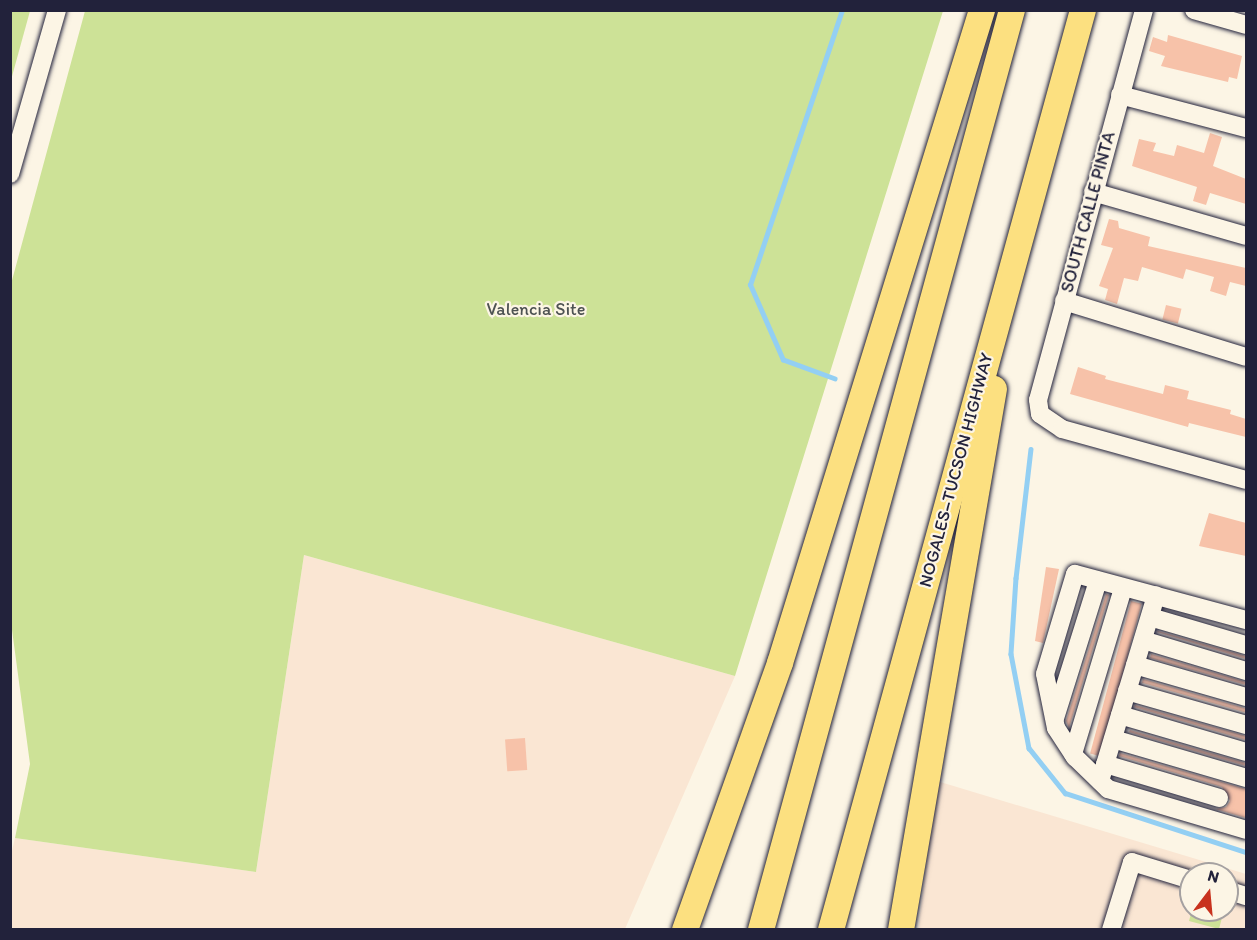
<!DOCTYPE html>
<html>
<head>
<meta charset="utf-8">
<style>
  body { margin:0 }
  #map { position:relative; width:1257px; height:940px; overflow:hidden; background:#fcf5e5; font-family:Itim,sans-serif }
  div>[style] { position:absolute }
  .built>* { inset:0; background:#fae6d3 }
  .green>* { inset:0; background:#cde297 }
  .stream>* { height:4.5px; margin:-2.25px; padding:0 2.25px; transform-origin:2.25px; border-radius:2.25px; background:#93cff3 }
  .building>* { inset:0; background:#f7c2a9; transform-origin:0 0 }
  .roads { filter:drop-shadow(0 0 2px #22223b) drop-shadow(0 0 2px #22223b) }
  .minor>* { height:18px; margin:-9px; padding:0 9px; transform-origin:9px; border-radius:9px; background:#fcf5e5 }
  .highway>* { height:26px; margin:-13px; padding:0 13px; transform-origin:13px; border-radius:13px; background:#fce080 }
  span { translate:-50% -50%; white-space:nowrap; text-align:center; line-height:1.15; -webkit-text-stroke:4.5px #fcf5e5; paint-order:stroke }
  .street-label { font-size:18px; color:#22223b }
  .park-label { font-size:18px; color:#4d5252 }
  .frame { position:absolute; inset:0; border:12px solid #22223b; pointer-events:none }
  .north { position:absolute; left:1179px; top:862px; width:60px; height:60px; box-sizing:border-box; background:#fcf5e5; border:2px solid #a5a1a1; border-radius:50%; rotate:16deg; font-size:16px; font-weight:700; line-height:24px; text-align:center; color:#22223b }
  .north::after { content:''; display:block; margin:auto; width:21px; height:27px; background:#c8321e; clip-path:polygon(50% 0,100% 100%,50% 72%,0 100%) }
</style>
</head>
<body>
<div id="map">
  <div class="built">
    <div style="clip-path:polygon(304px 555px,735px 676px,625px 929px,11px 930px,11px 855px,15px 838px,256px 872px)"></div>
    <div style="clip-path:polygon(evenodd,937px 781px,1246px 874px,1246px 929px,918px 930px,937px 781px,1191px 874px,1227px 874px,1227px 910px,1191px 910px,1191px 874px)"></div>
  </div>
  <div class="green">
    <div style="clip-path:polygon(11px 10px,30px 11px,11px 80px,10px 11px)"></div>
    <div style="clip-path:polygon(85px 11px,943px 11px,735px 676px,304px 555px,256px 872px,15px 838px,30px 764px,10px 615px,11px 284px)"></div>
    <div style="clip-path:polygon(1192px 910px,1224px 910px,1219px 929px,1189px 921px)"></div>
  </div>
  <div class="stream">
    <div style="left:835px;top:379px;width:55px;rotate:-159.9deg"></div>
    <div style="left:783px;top:360px;width:82px;rotate:-113.7deg"></div>
    <div style="left:750px;top:285px;width:290px;rotate:-71.5deg"></div>
    <div style="left:1031px;top:449px;width:130px;rotate:96.6deg"></div>
    <div style="left:1016px;top:578px;width:76px;rotate:93.8deg"></div>
    <div style="left:1011px;top:654px;width:96px;rotate:79.2deg"></div>
    <div style="left:1029px;top:748px;width:58px;rotate:51.3deg"></div>
    <div style="left:1065px;top:793px;width:190px;rotate:18.1deg"></div>
  </div>
  <div class="building">
    <div style="clip-path:polygon(1168px 35px,1242px 56px,1237px 79px,1229px 77px,1228px 82px,1161px 66px,1165px 56px,1149px 51px,1153px 37px,1167px 42px)"></div>
    <div style="clip-path:polygon(1210px 133px,1222px 137px,1213px 166px,1246px 179px,1246px 204px,1210px 193px,1206px 205px,1193px 201px,1197px 187px,1132px 166px,1139px 139px,1156px 143px,1153px 151px,1174px 156px,1177px 145px,1204px 153px)"></div>
    <div style="clip-path:polygon(1109px 219px,1118px 221px,1119px 228px,1150px 237px,1148px 246px,1246px 268px,1246px 286px,1230px 282px,1226px 296px,1210px 291px,1214px 277px,1186px 269px,1183px 279px,1142px 267px,1138px 281px,1124px 278px,1117px 304px,1105px 300px,1108px 289px,1099px 286px,1113px 248px,1101px 245px)"></div>
    <div style="left:1166px;top:305px;width:16px;height:15px;rotate:14deg"></div>
    <div style="clip-path:polygon(1078px 367px,1106px 376px,1105px 379px,1163px 394px,1165px 385px,1189px 391px,1187px 399px,1231px 410px,1230px 414px,1246px 419px,1246px 437px,1189px 423px,1188px 427px,1070px 394px)"></div>
    <div style="clip-path:polygon(1209px 513px,1246px 523px,1246px 556px,1199px 546px)"></div>
    <div style="clip-path:polygon(1046px 567px,1059px 569px,1043px 643px,1035px 641px)"></div>
    <div style="clip-path:polygon(1106px 594px,1109px 595px,1069px 728px,1066px 721px)"></div>
    <div style="left:1131px;top:601px;width:11px;height:158px;rotate:15deg"></div>
    <div style="clip-path:polygon(1158px 631px,1246px 656px,1246px 659px,1157px 632px)"></div>
    <div style="clip-path:polygon(1151px 654px,1246px 682px,1246px 685px,1150px 658px)"></div>
    <div style="left:1143px;top:679px;width:107px;height:4px;rotate:16deg"></div>
    <div style="clip-path:polygon(1135px 705px,1246px 736px,1246px 740px,1134px 707px)"></div>
    <div style="clip-path:polygon(1130px 730px,1246px 763px,1246px 766px,1129px 732px)"></div>
    <div style="left:525px;top:738px;width:32px;height:20px;rotate:86deg"></div>
    <div style="clip-path:polygon(1120px 753px,1246px 789px,1246px 818px,1123px 782px,1216px 809px,1226px 807px,1230px 801px,1222px 787px,1119px 756px)"></div>
  </div>
  <div class="roads">
    <div class="minor">
      <div style="left:1144px;top:10px;width:404px;rotate:105.2deg"></div>
      <div style="left:1038px;top:400px;width:14px;rotate:82deg"></div>
      <div style="left:1040px;top:414px;width:27px;rotate:34deg"></div>
      <div style="left:1062px;top:429px;width:191px;rotate:15.5deg"></div>
      <div style="left:1194px;top:10px;width:54px;rotate:16.1deg"></div>
      <div style="left:1120px;top:95px;width:130px;rotate:14.7deg"></div>
      <div style="left:10px;top:174px;width:171px;rotate:-74deg"></div>
      <div style="left:1093px;top:192px;width:159px;rotate:16deg"></div>
      <div style="left:1064px;top:301px;width:190px;rotate:17.1deg"></div>
      <div style="left:1150px;top:617px;width:100px;rotate:16.3deg"></div>
      <div style="left:1246px;top:620px;width:177px;rotate:-164.9deg"></div>
      <div style="left:1075px;top:574px;width:104px;rotate:106.7deg"></div>
      <div style="left:1045px;top:674px;width:55px;rotate:78.5deg"></div>
      <div style="left:1056px;top:728px;width:35px;rotate:57deg"></div>
      <div style="left:1075px;top:757px;width:46px;rotate:44.1deg"></div>
      <div style="left:1108px;top:789px;width:144px;rotate:16.5deg"></div>
      <div style="left:1143px;top:640px;width:108px;rotate:16.8deg"></div>
      <div style="left:1135px;top:665px;width:116px;rotate:16.1deg"></div>
      <div style="left:1127px;top:691px;width:124px;rotate:15.9deg"></div>
      <div style="left:1120px;top:715px;width:131px;rotate:16.4deg"></div>
      <div style="left:1055px;top:718px;width:144px;rotate:-72.6deg"></div>
      <div style="left:1113px;top:739px;width:139px;rotate:16.3deg"></div>
      <div style="left:1073px;top:754px;width:173px;rotate:-73.2deg"></div>
      <div style="left:1105px;top:764px;width:119px;rotate:16.6deg"></div>
      <div style="left:1100px;top:781px;width:194px;rotate:-73.2deg"></div>
      <div style="left:1227px;top:890px;width:20px;rotate:18deg"></div>
      <div style="left:1111px;top:930px;width:71px;rotate:-72.8deg"></div>
      <div style="left:1132px;top:862px;width:62px;rotate:17deg"></div>
    </div>
    <div class="highway">
      <div style="left:685px;top:930px;width:283px;rotate:-70.4deg"></div>
      <div style="left:780px;top:663px;width:684px;rotate:-72.81deg"></div>
      <div style="left:761px;top:930px;width:954px;rotate:-74.74deg"></div>
      <div style="left:831px;top:930px;width:954px;rotate:-74.68deg"></div>
      <div style="left:901px;top:930px;width:549px;rotate:-80.25deg"></div>
    </div>
  </div>
  <div class="street-label">
    <span style="left:1088px;top:212px;rotate:-75deg">SOUTH CALLE PINTA</span>
    <span style="left:956px;top:470px;rotate:-75deg">NOGALES–TUCSON HIGHWAY</span>
  </div>
  <div class="park-label">
    <span style="left:536px;top:309px">Valencia Site</span>
  </div>
  <div class="frame"></div>
  <div class="north">N</div>
</div>
</body>
</html>
